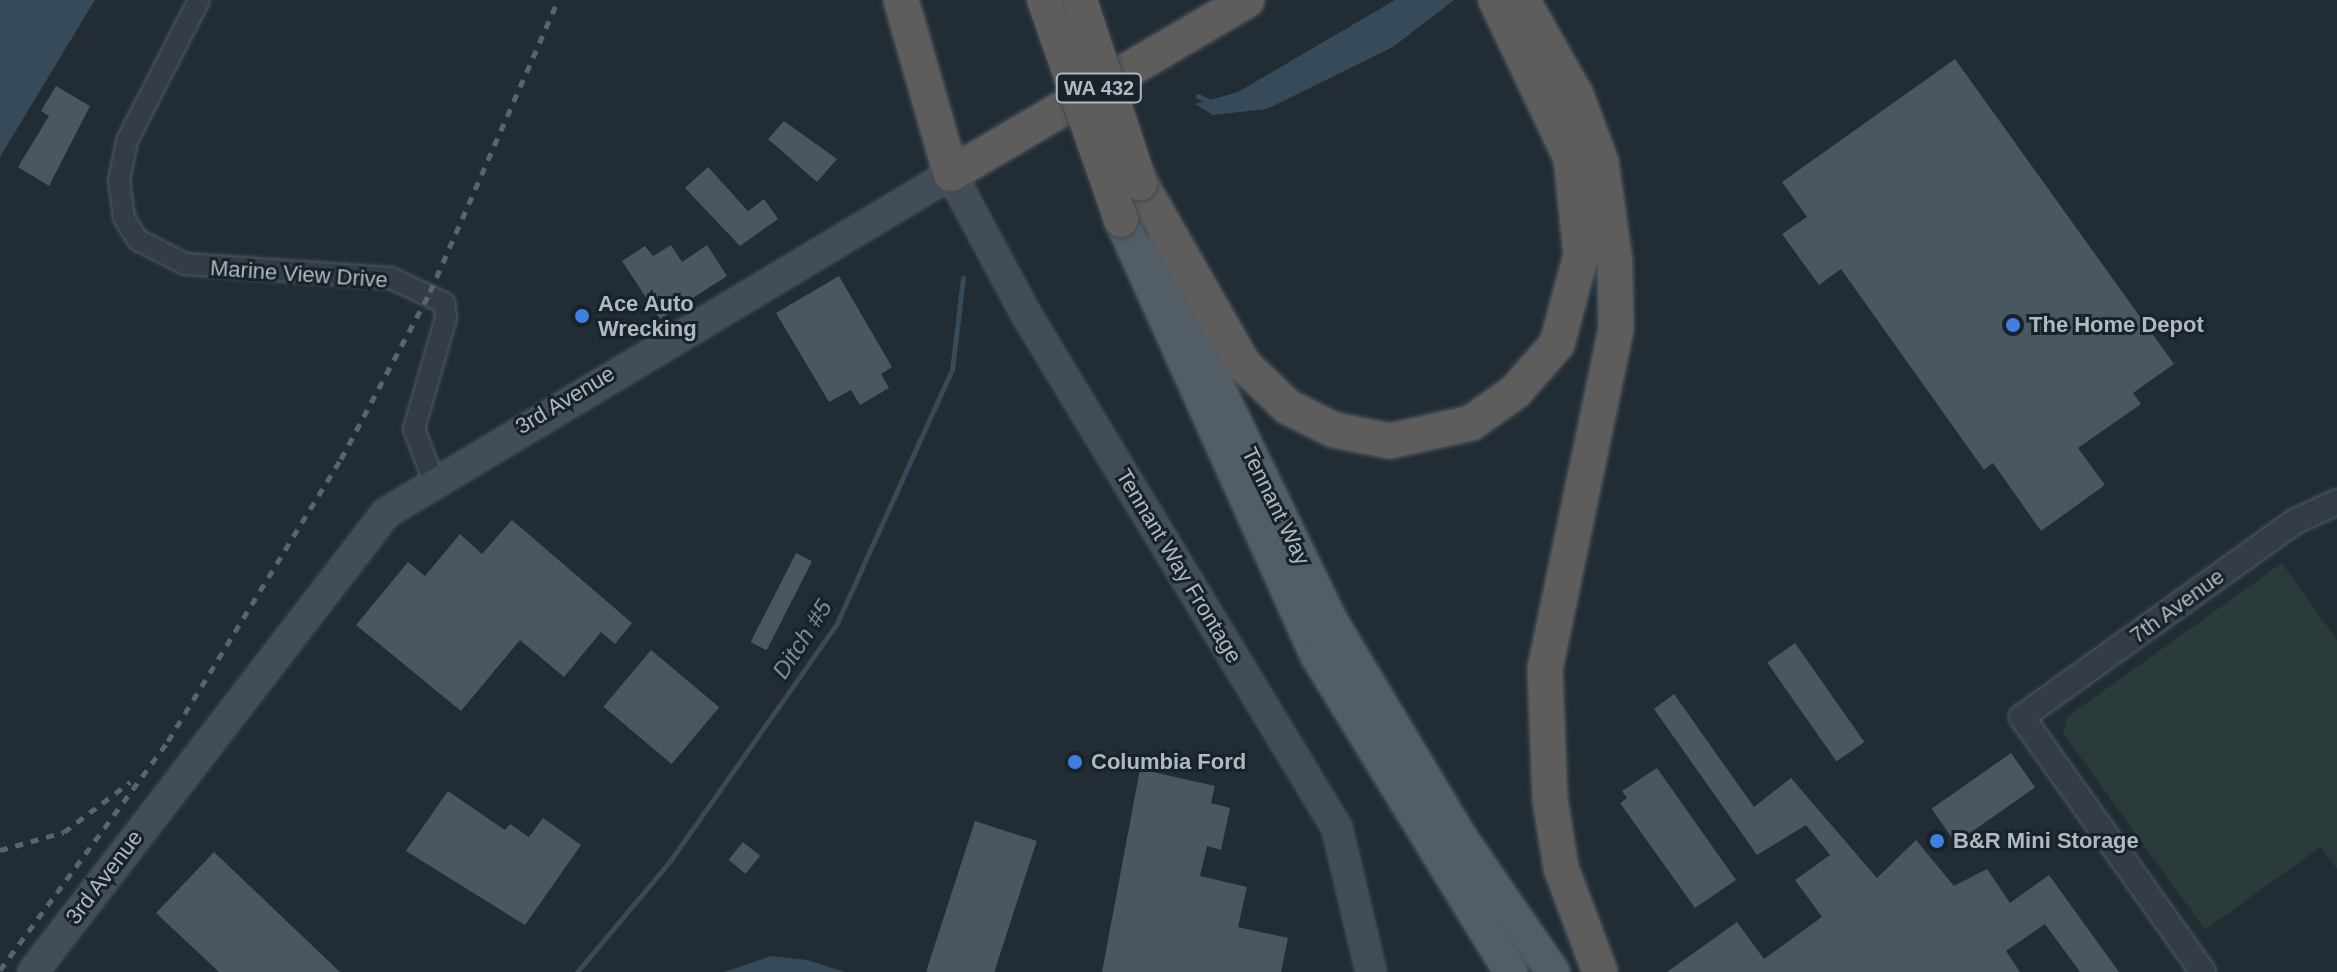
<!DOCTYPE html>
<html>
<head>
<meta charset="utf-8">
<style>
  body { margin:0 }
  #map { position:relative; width:2337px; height:972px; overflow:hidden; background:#212c34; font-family:Helvetica,sans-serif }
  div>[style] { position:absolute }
  .green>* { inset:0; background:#293c39 }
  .water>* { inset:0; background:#364a5a }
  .stream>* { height:5px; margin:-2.5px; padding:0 2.5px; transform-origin:2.5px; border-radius:2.5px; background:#364a5a }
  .building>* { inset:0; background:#495760; transform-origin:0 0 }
  .roads { filter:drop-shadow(0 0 2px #515b63) drop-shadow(0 0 2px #515b63) }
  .minor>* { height:20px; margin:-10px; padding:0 10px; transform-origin:10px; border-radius:10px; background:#343d45 }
  .tertiary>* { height:24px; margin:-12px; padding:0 12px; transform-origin:12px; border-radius:12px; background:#343d45 }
  .secondary>* { height:28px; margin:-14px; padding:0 14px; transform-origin:14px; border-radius:14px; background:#424d58 }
  .primary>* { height:32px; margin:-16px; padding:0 16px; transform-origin:16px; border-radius:16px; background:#525d65 }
  .trunk>* { height:34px; margin:-17px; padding:0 17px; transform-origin:17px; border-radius:17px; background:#5e5d5c }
  .rail>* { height:5px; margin-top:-2.5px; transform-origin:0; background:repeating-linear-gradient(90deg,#58646e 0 8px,transparent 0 16px) }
  .bridges { filter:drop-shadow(0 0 2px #3f4850) drop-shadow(0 0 2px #3f4850) }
  .trunk-bridge>* { height:34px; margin:-17px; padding:0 17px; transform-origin:17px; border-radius:17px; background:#5e5d5c }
  .dots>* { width:22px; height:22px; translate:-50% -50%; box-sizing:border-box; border:4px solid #1a2229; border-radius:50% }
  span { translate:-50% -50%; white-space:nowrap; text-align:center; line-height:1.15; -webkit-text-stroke:6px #1a2229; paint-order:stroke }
  .shield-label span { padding:2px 6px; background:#1a2229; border:2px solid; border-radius:6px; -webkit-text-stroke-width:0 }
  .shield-label { font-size:20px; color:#aeb9c2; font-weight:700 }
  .street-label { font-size:22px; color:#aeb9c2 }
  .poi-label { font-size:22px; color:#aeb9c2; font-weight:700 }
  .left { translate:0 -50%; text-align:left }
  .water-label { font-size:24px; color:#708ea4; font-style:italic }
</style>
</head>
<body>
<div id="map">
  <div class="green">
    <div style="clip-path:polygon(2282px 563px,2337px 640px,2337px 869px,2321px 847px,2205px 930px,2063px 733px,2068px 716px)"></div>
  </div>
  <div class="water">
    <div style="clip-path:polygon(0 0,95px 0,0 157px)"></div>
    <div style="clip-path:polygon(1395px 0,1454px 0,1393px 47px,1267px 109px,1213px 115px,1195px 104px,1238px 92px)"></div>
    <div style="clip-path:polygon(771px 956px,807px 960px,845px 972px,724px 972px)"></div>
  </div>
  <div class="stream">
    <div style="left:1198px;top:96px;width:11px;rotate:27deg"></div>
    <div style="left:577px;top:972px;width:145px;rotate:-50deg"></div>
    <div style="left:670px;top:861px;width:291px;rotate:-54.9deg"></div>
    <div style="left:837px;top:623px;width:278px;rotate:-65.6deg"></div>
    <div style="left:952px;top:370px;width:93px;rotate:-83.2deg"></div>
  </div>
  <div class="building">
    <div style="clip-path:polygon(1955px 59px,2174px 364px,2133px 393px,2141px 404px,2078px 448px,2105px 485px,2041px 531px,1993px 463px,1984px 470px,1841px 269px,1819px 285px,1782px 234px,1807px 217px,1782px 182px)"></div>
    <div style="clip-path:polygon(56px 86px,90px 106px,49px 186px,18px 167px,49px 116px,41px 111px)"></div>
    <div style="clip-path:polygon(784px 121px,837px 159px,817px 182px,768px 139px)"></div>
    <div style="clip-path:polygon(708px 167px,748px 211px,764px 199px,778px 219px,740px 246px,685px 188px)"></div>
    <div style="clip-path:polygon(671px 245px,682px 262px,707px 245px,727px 276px,660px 319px,622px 261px,645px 246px,653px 256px)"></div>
    <div style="clip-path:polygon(839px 276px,892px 367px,881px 374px,889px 388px,860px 405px,851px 390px,829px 402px,776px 313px)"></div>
    <div style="clip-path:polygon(512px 520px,632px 623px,615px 644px,601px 632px,564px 677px,520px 640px,461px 711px,356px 625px,408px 562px,425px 576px,460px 534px,482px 554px)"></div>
    <div style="left:796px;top:553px;width:18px;height:100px;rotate:27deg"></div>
    <div style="left:1795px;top:643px;width:121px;height:34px;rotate:55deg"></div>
    <div style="left:651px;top:650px;width:89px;height:74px;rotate:40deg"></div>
    <div style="clip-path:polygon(1674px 694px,1754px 807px,1791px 778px,1877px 878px,1916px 840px,1954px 886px,1987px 869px,2010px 903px,2049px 875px,2119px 972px,2080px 972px,2045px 924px,2006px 951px,2020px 972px,1667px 972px,1737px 922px,1764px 959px,1822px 917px,1795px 880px,1830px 855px,1806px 825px,1757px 855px,1654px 709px)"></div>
    <div style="left:2011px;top:753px;width:42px;height:97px;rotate:55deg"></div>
    <div style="clip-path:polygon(1657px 768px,1736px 880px,1695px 908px,1620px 803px,1627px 798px,1622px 791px)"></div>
    <div style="clip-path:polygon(1140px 769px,1215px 786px,1211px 803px,1230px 808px,1221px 850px,1207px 846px,1200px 876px,1247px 887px,1238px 927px,1288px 938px,1281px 972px,1102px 972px)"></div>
    <div style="clip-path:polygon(448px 791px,505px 830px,510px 824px,529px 837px,543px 818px,581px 845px,525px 925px,406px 851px)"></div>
    <div style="left:975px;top:821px;width:65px;height:158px;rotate:18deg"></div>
    <div style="left:743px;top:842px;width:22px;height:23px;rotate:39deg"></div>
    <div style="clip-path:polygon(214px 852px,340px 972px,219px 972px,156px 913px)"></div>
  </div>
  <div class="roads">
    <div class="minor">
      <div style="left:199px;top:0;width:158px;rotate:117.1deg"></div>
      <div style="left:127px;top:141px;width:41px;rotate:101.3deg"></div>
      <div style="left:119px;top:181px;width:37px;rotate:82deg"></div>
      <div style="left:124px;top:218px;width:26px;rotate:58deg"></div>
      <div style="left:138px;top:240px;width:53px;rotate:27.1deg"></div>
      <div style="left:185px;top:264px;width:206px;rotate:3.9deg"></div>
      <div style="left:391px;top:278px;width:59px;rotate:25.3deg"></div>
      <div style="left:444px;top:303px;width:15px;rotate:82deg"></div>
      <div style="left:446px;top:318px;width:116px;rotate:106.1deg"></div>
      <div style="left:414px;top:429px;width:53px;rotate:69.2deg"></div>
    </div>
    <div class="tertiary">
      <div style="left:2203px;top:972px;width:313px;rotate:-125.4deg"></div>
      <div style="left:2022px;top:717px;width:337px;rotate:-35.6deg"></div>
      <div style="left:2296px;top:521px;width:45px;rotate:-24.9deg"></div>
    </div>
    <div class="secondary">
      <div style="left:33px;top:972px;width:579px;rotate:-52.44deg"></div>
      <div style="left:386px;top:513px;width:659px;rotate:-30.96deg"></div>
      <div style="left:951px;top:174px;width:159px;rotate:61.8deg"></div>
      <div style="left:1026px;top:314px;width:601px;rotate:58.82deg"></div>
      <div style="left:1337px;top:828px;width:148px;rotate:76.7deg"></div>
    </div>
    <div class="primary">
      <div style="left:1121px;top:220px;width:478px;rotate:65.8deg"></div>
      <div style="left:1317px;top:656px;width:371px;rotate:58.5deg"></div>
      <div style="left:1164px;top:244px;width:119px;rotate:70.8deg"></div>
      <div style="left:1203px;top:356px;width:294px;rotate:64.2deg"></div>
      <div style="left:1331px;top:621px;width:253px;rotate:59.1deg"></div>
      <div style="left:1461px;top:838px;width:163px;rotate:55.5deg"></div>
    </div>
    <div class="trunk">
      <div style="left:901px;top:0;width:181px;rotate:74deg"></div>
      <div style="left:951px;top:174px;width:343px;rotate:-30.4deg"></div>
      <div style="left:1522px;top:0;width:109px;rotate:60.4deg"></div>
      <div style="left:1576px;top:95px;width:72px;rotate:69.5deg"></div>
      <div style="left:1601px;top:162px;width:101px;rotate:82deg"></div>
      <div style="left:1615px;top:262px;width:67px;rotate:89.1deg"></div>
      <div style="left:1616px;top:329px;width:348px;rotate:101.8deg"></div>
      <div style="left:1545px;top:670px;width:129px;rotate:87.8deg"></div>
      <div style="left:1550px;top:799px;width:70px;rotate:80.9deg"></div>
      <div style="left:1561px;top:868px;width:111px;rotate:69.4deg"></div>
      <div style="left:1140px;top:183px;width:210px;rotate:60.3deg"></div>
      <div style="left:1244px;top:365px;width:61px;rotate:43.7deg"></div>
      <div style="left:1288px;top:407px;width:51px;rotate:26.6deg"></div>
      <div style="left:1334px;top:430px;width:57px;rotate:11.1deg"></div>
      <div style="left:1390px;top:441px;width:83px;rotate:-12.5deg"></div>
      <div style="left:1471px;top:423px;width:54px;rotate:-35.2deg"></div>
      <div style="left:1515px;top:392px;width:64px;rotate:-48.8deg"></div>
      <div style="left:1557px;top:344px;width:92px;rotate:-74.9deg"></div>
      <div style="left:1581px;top:255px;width:98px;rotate:-95.9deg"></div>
      <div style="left:1571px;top:158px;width:175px;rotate:-115.4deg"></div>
    </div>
  </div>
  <div class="rail">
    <div style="left:0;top:850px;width:66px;rotate:-15.7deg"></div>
    <div style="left:64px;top:832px;width:83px;rotate:-37.1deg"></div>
    <div style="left:0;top:970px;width:284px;rotate:-53.7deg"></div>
    <div style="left:168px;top:741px;width:331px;rotate:-58.5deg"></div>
    <div style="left:341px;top:459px;width:189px;rotate:-61.9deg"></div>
    <div style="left:430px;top:292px;width:319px;rotate:-66.3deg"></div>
  </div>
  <div class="bridges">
    <div class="trunk-bridge">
      <div style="left:1044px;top:0;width:233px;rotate:70.7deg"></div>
      <div style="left:1080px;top:0;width:193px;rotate:71.8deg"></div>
    </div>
  </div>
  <div class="dots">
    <div style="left:582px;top:316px;background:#3f7fe0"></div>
    <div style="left:2013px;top:325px;background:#3f7fe0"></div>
    <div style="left:1075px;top:762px;background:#3f7fe0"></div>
    <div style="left:1937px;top:841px;background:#3f7fe0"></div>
  </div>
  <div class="shield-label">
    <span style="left:1099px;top:88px">WA 432</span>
  </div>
  <div class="street-label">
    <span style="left:299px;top:274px;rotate:4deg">Marine View Drive</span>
    <span style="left:565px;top:400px;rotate:-31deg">3rd Avenue</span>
    <span style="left:1276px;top:506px;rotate:64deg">Tennant Way</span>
    <span style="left:1179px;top:566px;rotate:59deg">Tennant Way Frontage</span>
    <span style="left:2177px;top:606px;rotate:-36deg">7th Avenue</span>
    <span style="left:104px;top:877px;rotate:-53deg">3rd Avenue</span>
  </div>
  <div class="poi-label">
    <span class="left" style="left:598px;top:316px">Ace Auto<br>Wrecking</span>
    <span class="left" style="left:2029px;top:325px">The Home Depot</span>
    <span class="left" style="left:1091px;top:762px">Columbia Ford</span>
    <span class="left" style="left:1953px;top:841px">B&amp;R Mini Storage</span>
  </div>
  <div class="water-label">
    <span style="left:802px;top:639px;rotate:-57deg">Ditch #5</span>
  </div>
</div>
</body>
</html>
